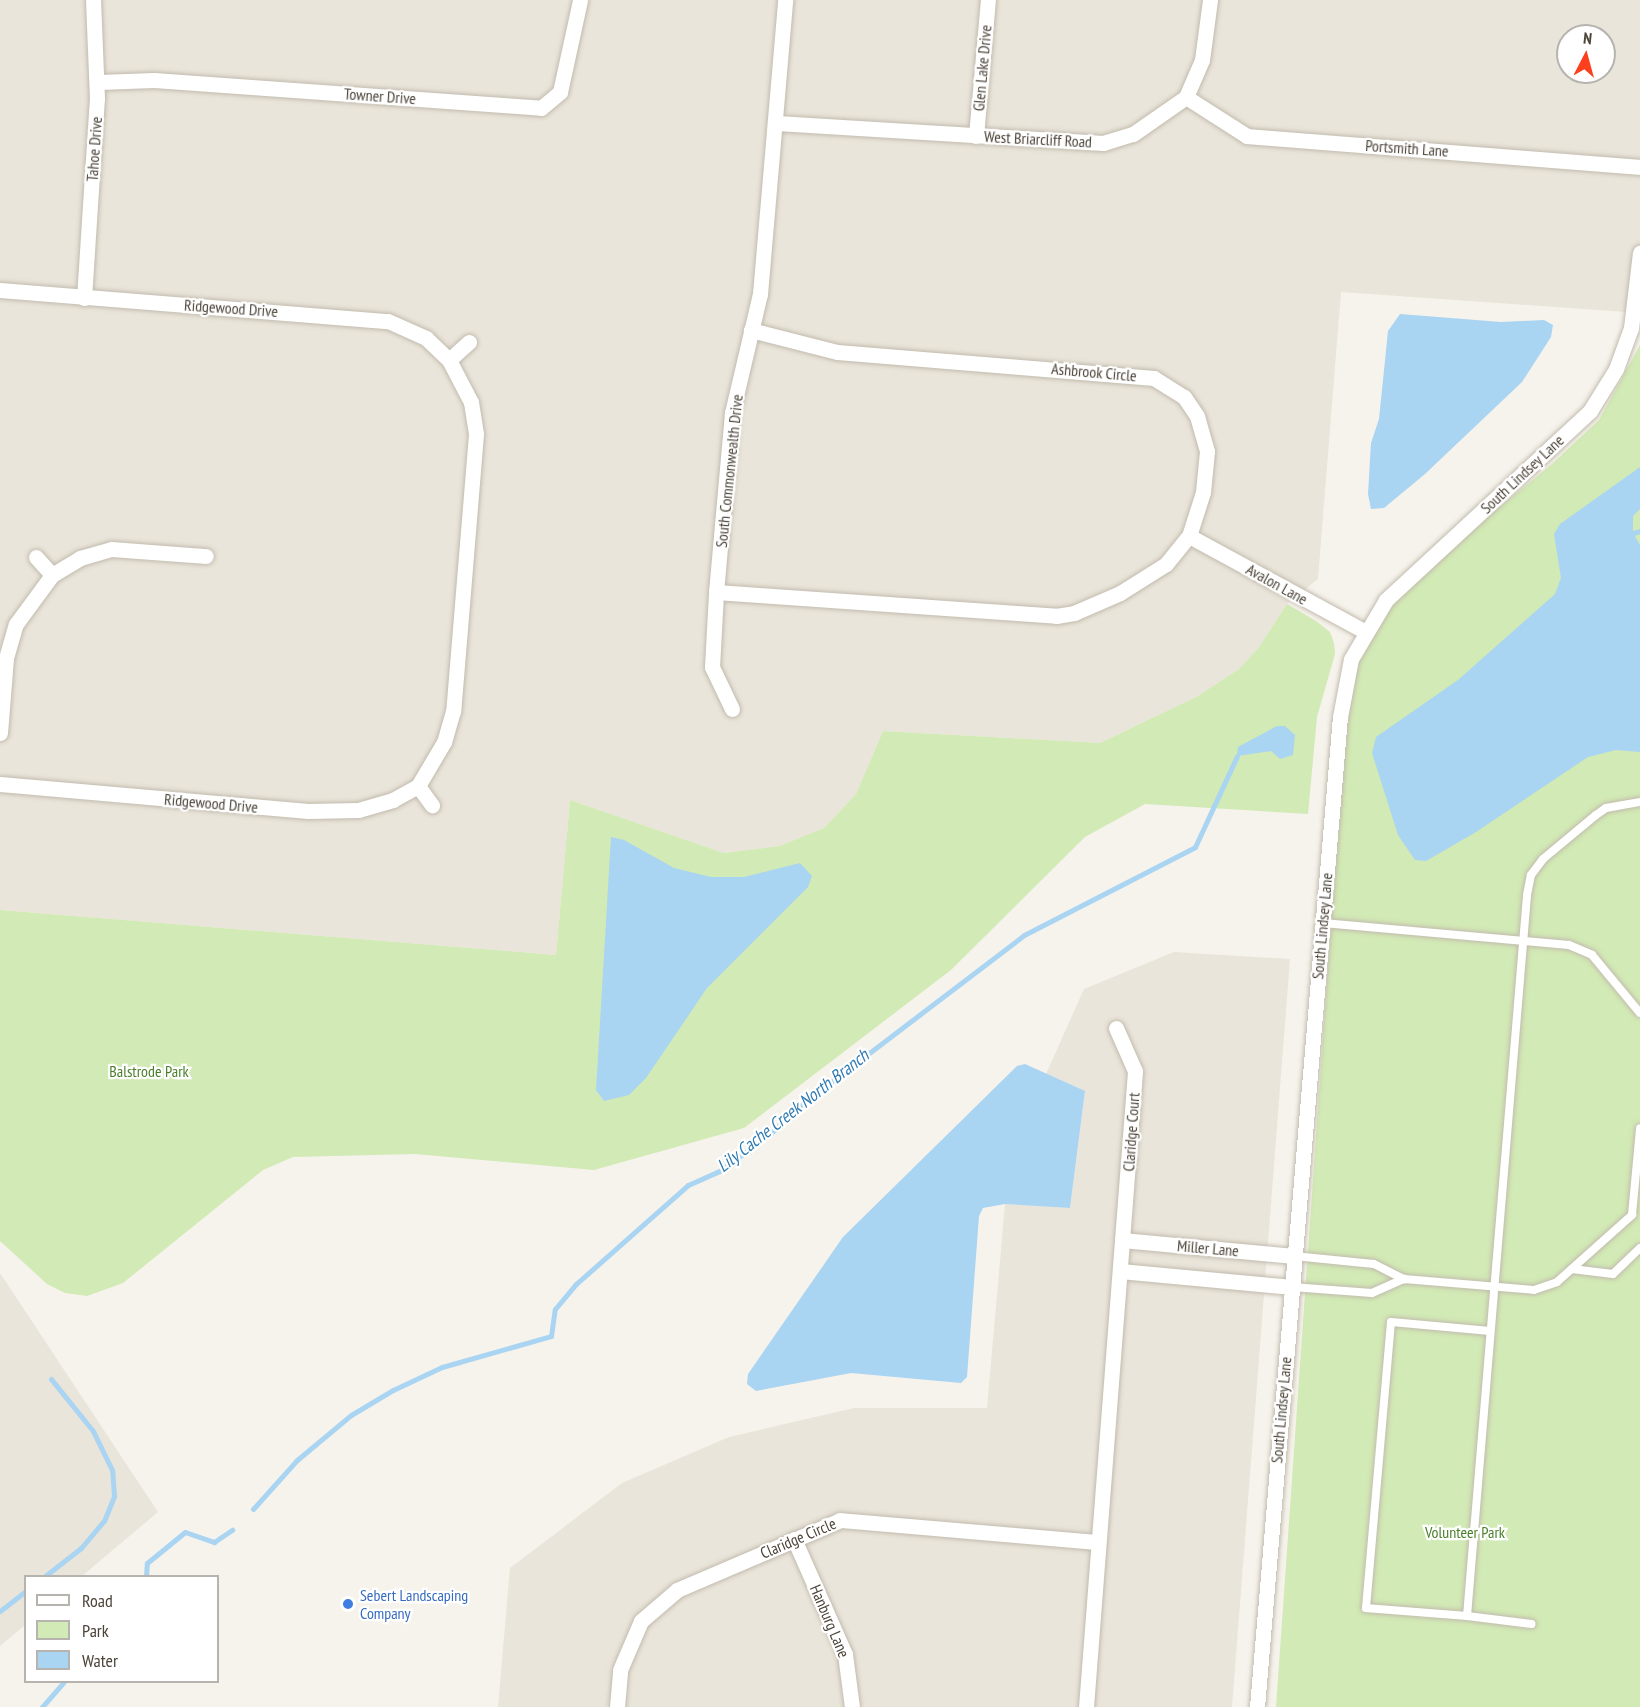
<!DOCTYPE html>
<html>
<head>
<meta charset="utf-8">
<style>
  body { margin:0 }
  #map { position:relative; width:1640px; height:1707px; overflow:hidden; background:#f6f3ec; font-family:"PT Sans Narrow",sans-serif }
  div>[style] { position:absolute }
  .residential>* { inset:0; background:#eae5da }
  .green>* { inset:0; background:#d2eab5 }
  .water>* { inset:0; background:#a9d4f2 }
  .stream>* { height:5px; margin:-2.5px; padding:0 2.5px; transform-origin:2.5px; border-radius:2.5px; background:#a9d4f2 }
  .roads { filter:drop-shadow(0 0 2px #c2bbae) drop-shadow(0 0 2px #c2bbae) }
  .service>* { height:8px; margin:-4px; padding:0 4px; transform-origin:4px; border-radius:4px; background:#fff }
  .minor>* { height:15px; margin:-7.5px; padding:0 7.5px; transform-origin:7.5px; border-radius:7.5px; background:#fff }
  .dots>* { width:16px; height:16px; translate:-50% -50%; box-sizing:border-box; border:3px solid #fff; border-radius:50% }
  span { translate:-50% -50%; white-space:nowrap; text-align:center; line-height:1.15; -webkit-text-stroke:4.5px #fff; paint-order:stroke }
  .street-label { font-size:16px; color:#4b4439 }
  .park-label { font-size:16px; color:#4a7f2a }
  .shop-label { font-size:16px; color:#366cbe }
  .left { translate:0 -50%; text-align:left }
  .water-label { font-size:18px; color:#2e7ab2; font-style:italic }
  .legend { position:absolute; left:24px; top:1575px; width:195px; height:108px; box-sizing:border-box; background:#fff; border:2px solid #b7b4b0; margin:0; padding:8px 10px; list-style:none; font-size:18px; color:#4b4439 }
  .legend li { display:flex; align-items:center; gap:12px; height:30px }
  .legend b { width:30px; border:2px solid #b7b4b0 }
  .north { position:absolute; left:1556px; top:24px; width:60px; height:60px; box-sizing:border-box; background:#fff; border:2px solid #b7b4b0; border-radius:50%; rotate:6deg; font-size:16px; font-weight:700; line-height:24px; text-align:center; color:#4b4439 }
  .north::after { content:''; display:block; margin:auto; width:21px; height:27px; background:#fc3f1d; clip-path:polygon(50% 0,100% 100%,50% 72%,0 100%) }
</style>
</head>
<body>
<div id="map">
  <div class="residential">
    <div style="clip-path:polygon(evenodd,0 0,1640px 0,1640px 313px,1341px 292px,1318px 579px,1287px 604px,1259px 647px,1239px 669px,1196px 697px,1100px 743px,883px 731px,856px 794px,824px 828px,779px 846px,724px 853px,570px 800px,556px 955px,0 910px,0 0,1568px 36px,1604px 36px,1604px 72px,1568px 72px,1568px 36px)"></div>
    <div style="clip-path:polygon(1174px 952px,1290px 959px,1232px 1707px,498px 1707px,510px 1568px,622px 1483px,729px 1437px,854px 1408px,987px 1408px,1005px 1204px,1070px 1208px,1085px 1092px,1046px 1074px,1084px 989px)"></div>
    <div style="clip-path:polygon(0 1273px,158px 1512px,82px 1576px,26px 1576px,25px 1625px,0 1646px)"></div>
  </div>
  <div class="green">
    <div style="clip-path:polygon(1640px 345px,1640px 1707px,1276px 1707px,1349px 666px,1386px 600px,1552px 464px,1599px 420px)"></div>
    <div style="clip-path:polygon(1287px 604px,1316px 621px,1330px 632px,1334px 643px,1335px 654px,1317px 717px,1308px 814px,1145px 804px,1085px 837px,951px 970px,744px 1128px,594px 1170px,415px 1154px,293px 1157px,263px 1170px,123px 1283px,87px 1296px,65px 1293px,47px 1284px,0 1241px,0 910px,556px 955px,570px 800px,724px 853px,779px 846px,824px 828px,856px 794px,883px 731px,1100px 743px,1196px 697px,1239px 669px,1259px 647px)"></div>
  </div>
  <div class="water">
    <div style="clip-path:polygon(1400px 314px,1501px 322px,1544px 320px,1553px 325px,1551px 337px,1522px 382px,1425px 474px,1384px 508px,1371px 509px,1368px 494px,1371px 443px,1379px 419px,1388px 331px)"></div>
    <div style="clip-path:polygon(1640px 467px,1640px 509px,1633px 516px,1633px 533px,1640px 545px,1640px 752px,1616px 750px,1588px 757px,1476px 832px,1426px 861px,1415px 860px,1398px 835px,1372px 753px,1376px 737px,1458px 680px,1555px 594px,1561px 578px,1554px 534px,1560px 524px)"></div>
    <div style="clip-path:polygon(1277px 726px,1285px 726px,1295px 735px,1293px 755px,1280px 759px,1271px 751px,1237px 756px,1238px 747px)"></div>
    <div style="clip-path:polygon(611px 837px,624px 840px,674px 868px,711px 877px,744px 877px,800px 863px,812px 876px,808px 887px,707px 988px,646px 1078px,629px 1095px,604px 1101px,596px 1090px)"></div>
    <div style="clip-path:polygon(1025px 1064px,1085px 1091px,1070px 1208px,1005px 1204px,983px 1208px,979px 1216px,967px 1377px,961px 1383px,851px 1373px,756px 1391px,747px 1384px,748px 1374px,843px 1237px,1017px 1066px)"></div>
  </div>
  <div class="stream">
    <div style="left:1633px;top:533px;width:7px;rotate:-16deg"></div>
    <div style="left:253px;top:1509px;width:66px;rotate:-48.1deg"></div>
    <div style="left:297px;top:1460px;width:70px;rotate:-39.8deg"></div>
    <div style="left:351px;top:1415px;width:49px;rotate:-30.8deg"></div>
    <div style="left:393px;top:1390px;width:54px;rotate:-25.1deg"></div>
    <div style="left:442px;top:1367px;width:113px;rotate:-15.9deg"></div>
    <div style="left:551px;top:1336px;width:27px;rotate:-82deg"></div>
    <div style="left:555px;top:1309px;width:33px;rotate:-50deg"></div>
    <div style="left:576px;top:1284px;width:149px;rotate:-41.5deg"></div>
    <div style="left:688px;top:1185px;width:36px;rotate:-24deg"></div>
    <div style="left:721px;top:1170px;width:62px;rotate:-36.5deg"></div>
    <div style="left:771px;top:1133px;width:36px;rotate:-44deg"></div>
    <div style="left:797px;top:1108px;width:285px;rotate:-37.3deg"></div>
    <div style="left:1024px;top:935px;width:192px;rotate:-27.2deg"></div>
    <div style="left:1195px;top:847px;width:100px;rotate:-65.2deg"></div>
    <div style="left:45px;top:1576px;width:46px;rotate:-37.9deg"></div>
    <div style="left:81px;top:1548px;width:35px;rotate:-50deg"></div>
    <div style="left:104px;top:1521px;width:27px;rotate:-68deg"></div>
    <div style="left:114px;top:1496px;width:26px;rotate:-94deg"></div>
    <div style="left:112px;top:1470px;width:43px;rotate:-116deg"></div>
    <div style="left:93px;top:1431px;width:67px;rotate:-128.9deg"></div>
    <div style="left:146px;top:1576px;width:13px;rotate:-86deg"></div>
    <div style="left:147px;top:1563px;width:49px;rotate:-39.2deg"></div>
    <div style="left:185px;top:1532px;width:31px;rotate:19deg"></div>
    <div style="left:214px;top:1542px;width:22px;rotate:-34deg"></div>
    <div style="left:0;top:1611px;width:33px;rotate:-38deg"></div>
    <div style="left:42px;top:1707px;width:33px;rotate:-49deg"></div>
  </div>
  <div class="roads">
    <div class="service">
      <div style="left:1323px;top:923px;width:247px;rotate:5.1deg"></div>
      <div style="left:1569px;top:945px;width:25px;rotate:23deg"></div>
      <div style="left:1592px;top:955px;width:75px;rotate:50.4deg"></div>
      <div style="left:1294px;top:1256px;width:80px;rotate:5.7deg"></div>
      <div style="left:1374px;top:1264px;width:34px;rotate:27deg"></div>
      <div style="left:1404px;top:1279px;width:130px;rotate:4.8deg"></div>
      <div style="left:1534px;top:1290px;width:24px;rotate:-19deg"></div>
      <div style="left:1557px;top:1282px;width:101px;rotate:-41.8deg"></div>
      <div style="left:1632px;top:1215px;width:87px;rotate:-84.7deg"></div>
      <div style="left:1572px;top:1269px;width:41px;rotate:7deg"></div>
      <div style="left:1613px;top:1274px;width:37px;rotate:-44deg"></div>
      <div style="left:1292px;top:1287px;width:80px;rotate:4.3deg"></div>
      <div style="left:1372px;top:1293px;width:35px;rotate:-24deg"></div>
      <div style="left:1490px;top:1331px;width:99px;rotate:-174.8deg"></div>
      <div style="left:1391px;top:1322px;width:287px;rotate:95deg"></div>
      <div style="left:1366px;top:1608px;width:101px;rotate:4.5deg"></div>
      <div style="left:1467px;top:1616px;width:723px;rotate:-85.24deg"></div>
      <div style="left:1527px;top:895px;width:20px;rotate:-79deg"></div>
      <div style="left:1531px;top:875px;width:20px;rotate:-53deg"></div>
      <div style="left:1543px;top:859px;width:69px;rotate:-39.7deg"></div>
      <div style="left:1596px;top:815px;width:12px;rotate:-35deg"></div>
      <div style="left:1606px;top:808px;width:35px;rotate:-10deg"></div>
      <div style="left:1467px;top:1616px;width:65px;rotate:7deg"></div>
    </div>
    <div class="minor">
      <div style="left:98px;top:82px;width:56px;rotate:-2deg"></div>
      <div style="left:154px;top:80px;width:388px;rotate:4.1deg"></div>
      <div style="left:541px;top:108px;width:25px;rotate:-40deg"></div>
      <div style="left:560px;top:92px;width:94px;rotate:-77.7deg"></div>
      <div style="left:1186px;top:97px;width:72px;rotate:32.6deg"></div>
      <div style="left:1247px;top:136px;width:394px;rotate:4.5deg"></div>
      <div style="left:777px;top:123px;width:327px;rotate:3.5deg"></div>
      <div style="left:1103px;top:143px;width:31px;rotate:-17deg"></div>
      <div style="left:1133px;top:134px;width:65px;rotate:-34.9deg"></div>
      <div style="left:1186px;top:97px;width:40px;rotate:-66.6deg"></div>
      <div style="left:1202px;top:60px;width:61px;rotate:-82.4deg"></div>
      <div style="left:976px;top:136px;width:137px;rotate:-85deg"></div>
      <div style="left:0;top:290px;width:389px;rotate:4.6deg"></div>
      <div style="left:388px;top:321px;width:42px;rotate:24.1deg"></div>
      <div style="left:426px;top:338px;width:32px;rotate:44deg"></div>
      <div style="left:449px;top:360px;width:47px;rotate:62.4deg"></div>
      <div style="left:471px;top:402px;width:32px;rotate:81deg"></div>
      <div style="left:476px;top:434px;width:278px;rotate:94.7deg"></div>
      <div style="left:453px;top:711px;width:32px;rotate:106deg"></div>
      <div style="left:444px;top:742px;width:51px;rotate:120.6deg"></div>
      <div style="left:418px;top:786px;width:29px;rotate:151deg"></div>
      <div style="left:393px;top:800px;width:36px;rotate:164deg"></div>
      <div style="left:358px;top:810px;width:50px;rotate:178.9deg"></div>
      <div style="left:308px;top:811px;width:309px;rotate:-175deg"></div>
      <div style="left:84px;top:298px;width:199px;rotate:-86.3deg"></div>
      <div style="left:97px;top:99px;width:99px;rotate:-92.3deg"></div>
      <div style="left:449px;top:360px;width:27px;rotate:-42deg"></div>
      <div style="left:1189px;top:536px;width:199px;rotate:28.5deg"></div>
      <div style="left:36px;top:557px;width:24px;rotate:48deg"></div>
      <div style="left:716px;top:592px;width:341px;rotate:4deg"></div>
      <div style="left:1056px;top:616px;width:18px;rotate:-9deg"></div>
      <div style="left:1074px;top:613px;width:50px;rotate:-23.5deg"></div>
      <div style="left:1120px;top:593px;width:54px;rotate:-32.2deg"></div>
      <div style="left:1166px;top:564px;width:36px;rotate:-51deg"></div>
      <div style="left:1189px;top:536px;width:46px;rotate:-72.3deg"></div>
      <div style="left:1203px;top:492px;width:41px;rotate:-84.4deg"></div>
      <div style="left:1207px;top:451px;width:36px;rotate:-106deg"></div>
      <div style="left:1197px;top:416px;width:23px;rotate:-124deg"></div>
      <div style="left:1184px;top:397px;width:36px;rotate:-148deg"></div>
      <div style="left:1154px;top:378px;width:318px;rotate:-175.3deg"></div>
      <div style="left:837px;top:352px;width:89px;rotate:-165.7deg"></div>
      <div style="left:732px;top:709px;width:47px;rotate:-115.5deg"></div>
      <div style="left:712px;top:667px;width:75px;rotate:-86.9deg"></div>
      <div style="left:716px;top:592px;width:180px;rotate:-84.9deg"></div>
      <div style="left:732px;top:413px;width:122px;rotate:-76.8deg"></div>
      <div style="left:760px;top:294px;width:295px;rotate:-85.1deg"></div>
      <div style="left:0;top:733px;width:75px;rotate:-85.4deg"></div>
      <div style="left:6px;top:658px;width:35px;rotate:-74deg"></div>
      <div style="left:16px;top:624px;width:61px;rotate:-53.7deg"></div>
      <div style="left:52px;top:575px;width:33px;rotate:-31deg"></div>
      <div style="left:80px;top:558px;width:33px;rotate:-16deg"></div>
      <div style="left:112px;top:549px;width:94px;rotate:4.3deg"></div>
      <div style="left:418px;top:786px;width:24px;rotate:54deg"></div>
      <div style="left:1122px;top:1240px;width:173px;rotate:5.3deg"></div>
      <div style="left:1120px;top:1271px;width:173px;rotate:5.3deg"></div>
      <div style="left:794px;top:1539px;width:126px;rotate:66.1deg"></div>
      <div style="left:845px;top:1654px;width:53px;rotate:82.5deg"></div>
      <div style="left:617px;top:1707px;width:37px;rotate:-85deg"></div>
      <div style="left:620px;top:1670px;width:53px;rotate:-66.8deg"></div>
      <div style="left:641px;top:1621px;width:48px;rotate:-40.7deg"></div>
      <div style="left:677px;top:1590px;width:177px;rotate:-23.2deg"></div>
      <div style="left:840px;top:1520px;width:259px;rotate:4.9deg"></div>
      <div style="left:1086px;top:1707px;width:638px;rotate:-85.59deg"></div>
      <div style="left:1135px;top:1071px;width:47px;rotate:-113.8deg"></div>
      <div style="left:1257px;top:1707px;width:993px;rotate:-85.21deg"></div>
      <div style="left:1340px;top:717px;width:59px;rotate:-79.3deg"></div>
      <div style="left:1351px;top:659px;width:69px;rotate:-59.3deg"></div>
      <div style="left:1386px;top:600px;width:278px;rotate:-42.8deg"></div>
      <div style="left:1590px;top:411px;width:49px;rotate:-58.2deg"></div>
      <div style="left:1616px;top:369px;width:44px;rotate:-69.9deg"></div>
      <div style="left:1631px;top:328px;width:76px;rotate:-83.2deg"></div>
    </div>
  </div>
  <div class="dots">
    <div style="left:348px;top:1604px;background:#3f7fe0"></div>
  </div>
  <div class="street-label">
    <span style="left:982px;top:68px;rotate:-85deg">Glen Lake Drive</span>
    <span style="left:380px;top:96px;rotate:4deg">Towner Drive</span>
    <span style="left:1038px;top:139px;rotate:3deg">West Briarcliff Road</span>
    <span style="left:1407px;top:148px;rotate:4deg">Portsmith Lane</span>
    <span style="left:94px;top:149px;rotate:-86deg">Tahoe Drive</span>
    <span style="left:231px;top:308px;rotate:4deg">Ridgewood Drive</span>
    <span style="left:1094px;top:372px;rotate:5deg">Ashbrook Circle</span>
    <span style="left:729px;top:471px;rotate:-84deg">South Commonwealth Drive</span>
    <span style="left:1522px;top:474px;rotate:-43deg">South Lindsey Lane</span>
    <span style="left:1277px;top:584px;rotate:29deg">Avalon Lane</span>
    <span style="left:211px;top:803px;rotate:5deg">Ridgewood Drive</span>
    <span style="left:1322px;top:926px;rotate:-85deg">South Lindsey Lane</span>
    <span style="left:1131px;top:1132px;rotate:-86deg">Claridge Court</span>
    <span style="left:1208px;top:1248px;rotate:5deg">Miller Lane</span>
    <span style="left:1281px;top:1410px;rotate:-85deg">South Lindsey Lane</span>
    <span style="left:798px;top:1538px;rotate:-23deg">Claridge Circle</span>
    <span style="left:830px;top:1621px;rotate:67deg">Hanburg Lane</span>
  </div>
  <div class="park-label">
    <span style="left:149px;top:1071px">Balstrode Park</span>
    <span style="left:1465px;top:1532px">Volunteer Park</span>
  </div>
  <div class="shop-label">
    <span class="left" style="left:360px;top:1604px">Sebert Landscaping<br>Company</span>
  </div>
  <div class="water-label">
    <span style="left:793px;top:1111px;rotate:-38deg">Lily Cache Creek North Branch</span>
  </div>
  <ul class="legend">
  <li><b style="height:8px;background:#fff"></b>Road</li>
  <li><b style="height:16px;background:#d2eab5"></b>Park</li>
  <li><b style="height:16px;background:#a9d4f2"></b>Water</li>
  </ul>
  <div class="north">N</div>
</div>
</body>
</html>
